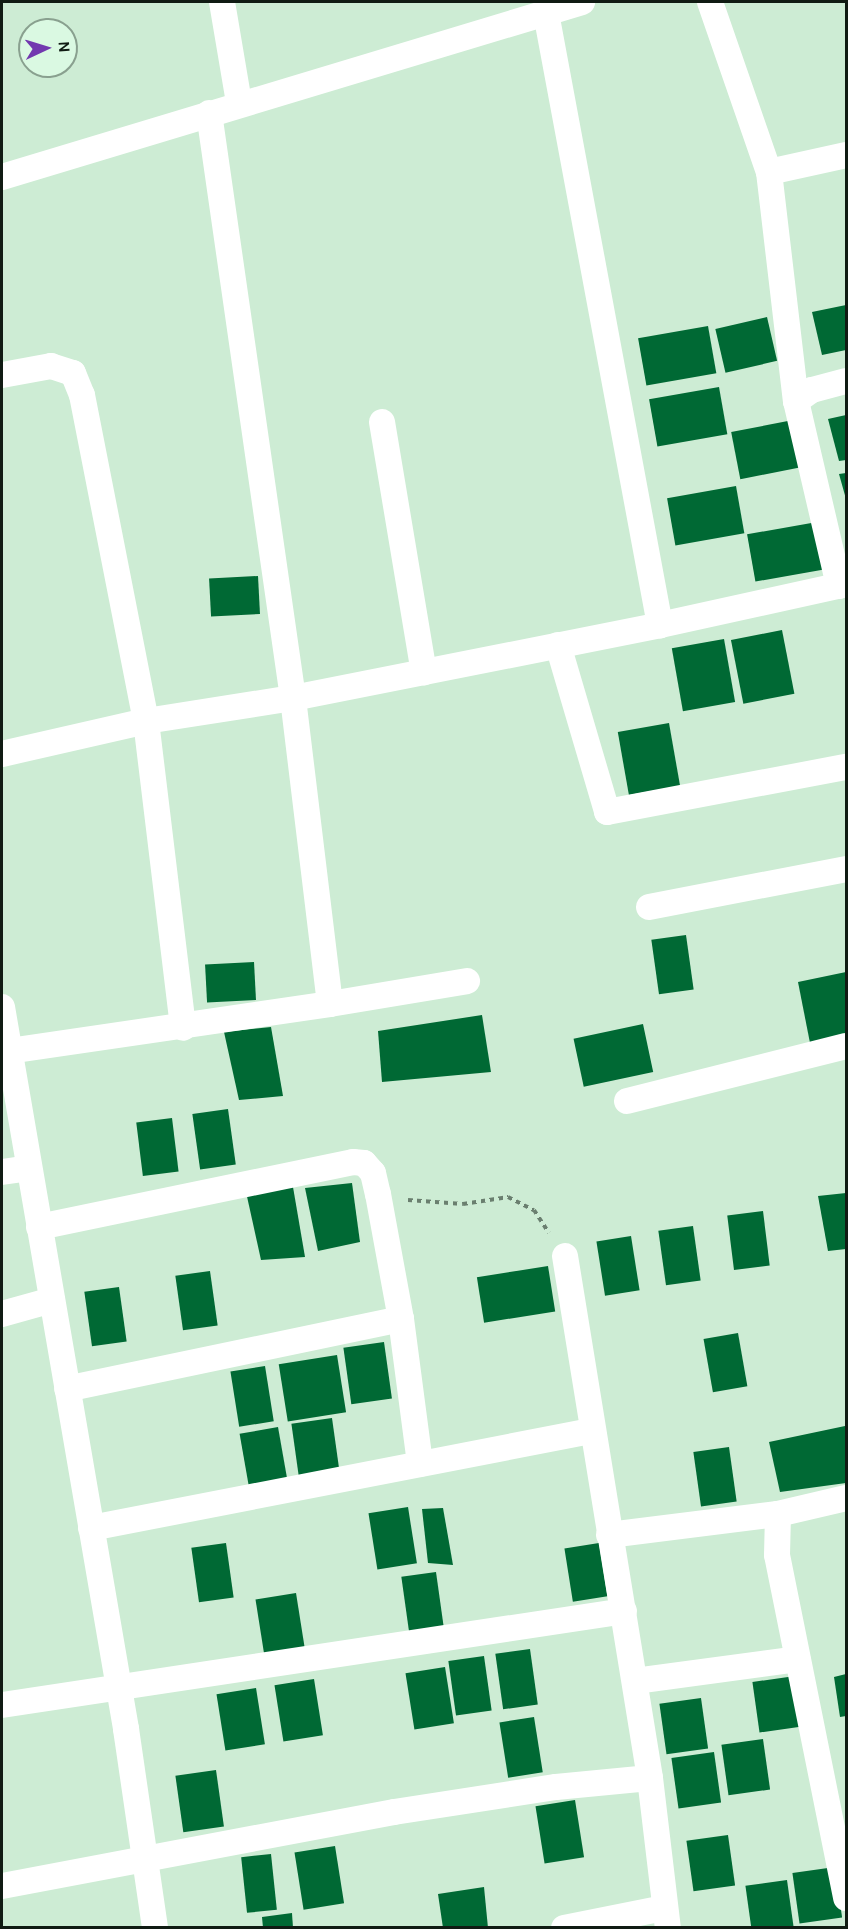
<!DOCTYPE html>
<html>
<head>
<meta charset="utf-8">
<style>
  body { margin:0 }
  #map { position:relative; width:848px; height:1929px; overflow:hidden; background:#cdecd4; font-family:Karla,sans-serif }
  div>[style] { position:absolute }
  .building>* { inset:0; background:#006934; transform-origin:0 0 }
  .path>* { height:4px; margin-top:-2px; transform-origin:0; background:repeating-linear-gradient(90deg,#6a7f6f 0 4.5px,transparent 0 9px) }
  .street>* { height:26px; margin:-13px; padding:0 13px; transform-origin:13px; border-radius:13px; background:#fff }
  span { translate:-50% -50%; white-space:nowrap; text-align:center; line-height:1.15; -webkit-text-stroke:6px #daf9e2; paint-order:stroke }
  .frame { position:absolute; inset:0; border:3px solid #101b13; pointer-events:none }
  .north { position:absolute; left:18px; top:18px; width:60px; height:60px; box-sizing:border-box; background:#daf9e2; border:2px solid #89a08f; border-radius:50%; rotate:86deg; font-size:16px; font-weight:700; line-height:24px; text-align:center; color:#101b13 }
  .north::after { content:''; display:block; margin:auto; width:21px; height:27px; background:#7239af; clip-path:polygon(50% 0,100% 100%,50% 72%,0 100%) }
</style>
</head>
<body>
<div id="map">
  <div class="building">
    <div style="clip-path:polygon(846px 305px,846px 350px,822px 355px,812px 312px)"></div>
    <div style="left:767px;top:317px;width:45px;height:53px;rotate:77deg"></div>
    <div style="left:708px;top:326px;width:48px;height:71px;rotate:80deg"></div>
    <div style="left:719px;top:387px;width:48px;height:71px;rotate:80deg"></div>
    <div style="clip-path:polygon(846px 415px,846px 460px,839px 461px,828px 419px)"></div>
    <div style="left:793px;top:420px;width:48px;height:63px;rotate:79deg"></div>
    <div style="clip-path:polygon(846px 473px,846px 499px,839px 474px)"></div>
    <div style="left:736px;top:486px;width:48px;height:70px;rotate:80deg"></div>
    <div style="left:817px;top:522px;width:48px;height:71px;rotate:80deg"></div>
    <div style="left:258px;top:576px;width:38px;height:49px;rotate:87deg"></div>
    <div style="left:782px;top:630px;width:65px;height:52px;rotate:79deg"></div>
    <div style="left:724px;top:639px;width:64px;height:53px;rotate:80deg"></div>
    <div style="left:669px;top:723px;width:64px;height:52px;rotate:80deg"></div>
    <div style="left:686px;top:935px;width:55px;height:35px;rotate:82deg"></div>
    <div style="left:254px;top:962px;width:38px;height:49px;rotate:87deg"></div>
    <div style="clip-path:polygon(846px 972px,846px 1037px,810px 1043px,798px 982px)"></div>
    <div style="clip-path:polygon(482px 1015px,491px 1072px,382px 1082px,378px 1031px)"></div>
    <div style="left:643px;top:1024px;width:49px;height:71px;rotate:78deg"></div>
    <div style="clip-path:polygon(271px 1027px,283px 1096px,239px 1100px,224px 1032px)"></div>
    <div style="left:228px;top:1109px;width:56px;height:36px;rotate:82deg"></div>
    <div style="left:172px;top:1118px;width:54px;height:36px;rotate:83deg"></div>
    <div style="clip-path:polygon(352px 1183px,360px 1242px,318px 1251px,305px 1188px)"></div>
    <div style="clip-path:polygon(293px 1187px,305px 1257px,261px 1260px,246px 1192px)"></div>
    <div style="clip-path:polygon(846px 1193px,846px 1249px,828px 1251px,818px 1196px)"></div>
    <div style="left:763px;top:1211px;width:55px;height:36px;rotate:83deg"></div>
    <div style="left:693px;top:1226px;width:55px;height:35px;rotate:82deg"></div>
    <div style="left:631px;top:1236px;width:55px;height:35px;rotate:81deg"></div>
    <div style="left:548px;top:1266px;width:46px;height:72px;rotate:81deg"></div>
    <div style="left:210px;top:1271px;width:55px;height:35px;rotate:82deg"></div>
    <div style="left:119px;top:1287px;width:55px;height:35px;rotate:82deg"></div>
    <div style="left:738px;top:1333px;width:54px;height:35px;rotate:80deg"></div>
    <div style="left:384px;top:1342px;width:57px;height:41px;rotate:82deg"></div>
    <div style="left:337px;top:1355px;width:58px;height:59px;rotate:81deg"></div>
    <div style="left:265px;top:1366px;width:56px;height:35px;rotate:81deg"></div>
    <div style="left:332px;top:1418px;width:57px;height:41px;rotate:82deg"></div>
    <div style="clip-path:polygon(845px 1426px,846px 1483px,780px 1492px,769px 1442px)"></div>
    <div style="left:278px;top:1427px;width:59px;height:39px;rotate:80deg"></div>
    <div style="left:729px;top:1447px;width:55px;height:36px;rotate:82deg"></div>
    <div style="left:408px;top:1507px;width:57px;height:40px;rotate:81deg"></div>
    <div style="clip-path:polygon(443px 1508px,453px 1565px,428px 1563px,422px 1509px)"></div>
    <div style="left:226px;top:1543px;width:55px;height:35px;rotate:82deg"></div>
    <div style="left:599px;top:1543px;width:54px;height:35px;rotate:81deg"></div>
    <div style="left:436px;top:1572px;width:55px;height:35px;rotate:82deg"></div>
    <div style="left:296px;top:1593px;width:58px;height:41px;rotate:81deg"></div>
    <div style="left:530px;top:1649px;width:56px;height:35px;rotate:82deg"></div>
    <div style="left:484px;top:1656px;width:55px;height:36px;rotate:82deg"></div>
    <div style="left:445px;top:1667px;width:57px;height:40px;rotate:81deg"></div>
    <div style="clip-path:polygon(846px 1674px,846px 1716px,840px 1717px,834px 1677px)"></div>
    <div style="left:795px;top:1676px;width:51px;height:43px;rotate:82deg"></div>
    <div style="left:314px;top:1679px;width:57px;height:40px;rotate:81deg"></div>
    <div style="left:256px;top:1688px;width:57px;height:40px;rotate:81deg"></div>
    <div style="left:701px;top:1698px;width:51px;height:42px;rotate:82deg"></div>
    <div style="left:534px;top:1717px;width:56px;height:35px;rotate:81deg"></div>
    <div style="left:763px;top:1739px;width:51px;height:42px;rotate:82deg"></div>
    <div style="left:714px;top:1752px;width:51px;height:43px;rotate:82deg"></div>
    <div style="left:216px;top:1770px;width:57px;height:41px;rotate:82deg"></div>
    <div style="left:575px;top:1800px;width:58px;height:40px;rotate:81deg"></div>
    <div style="left:728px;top:1835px;width:51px;height:42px;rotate:82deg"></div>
    <div style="left:335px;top:1846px;width:58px;height:41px;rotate:81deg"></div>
    <div style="left:271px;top:1854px;width:56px;height:30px;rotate:84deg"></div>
    <div style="left:835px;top:1867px;width:51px;height:43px;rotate:82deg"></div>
    <div style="left:787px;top:1880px;width:49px;height:42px;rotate:82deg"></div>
    <div style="clip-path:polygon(484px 1887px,488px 1928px,443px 1928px,438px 1894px)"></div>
    <div style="clip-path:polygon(292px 1913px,293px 1928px,263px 1928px,262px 1917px)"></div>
  </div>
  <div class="path">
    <div style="left:408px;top:1200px;width:55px;rotate:4.2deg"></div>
    <div style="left:463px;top:1204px;width:46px;rotate:-8.8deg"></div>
    <div style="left:508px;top:1197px;width:29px;rotate:27deg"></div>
    <div style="left:534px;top:1210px;width:27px;rotate:57deg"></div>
  </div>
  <div class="street">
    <div style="left:222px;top:2px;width:102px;rotate:80.4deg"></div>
    <div style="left:710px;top:2px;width:180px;rotate:70.9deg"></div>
    <div style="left:769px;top:172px;width:231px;rotate:83.3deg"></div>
    <div style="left:796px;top:401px;width:190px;rotate:76.9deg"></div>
    <div style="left:546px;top:13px;width:623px;rotate:79.45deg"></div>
    <div style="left:769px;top:172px;width:79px;rotate:-12.4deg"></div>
    <div style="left:2px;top:177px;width:606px;rotate:-16.79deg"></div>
    <div style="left:2px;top:375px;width:50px;rotate:-10.4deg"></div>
    <div style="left:51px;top:366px;width:23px;rotate:18deg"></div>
    <div style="left:73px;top:373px;width:24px;rotate:68deg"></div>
    <div style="left:82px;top:395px;width:332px;rotate:78.9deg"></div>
    <div style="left:146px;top:721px;width:309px;rotate:83.1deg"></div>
    <div style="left:796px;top:401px;width:19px;rotate:-35deg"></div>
    <div style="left:812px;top:390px;width:35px;rotate:-15deg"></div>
    <div style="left:382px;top:422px;width:254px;rotate:80.5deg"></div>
    <div style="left:558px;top:645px;width:174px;rotate:73.6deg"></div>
    <div style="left:607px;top:812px;width:243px;rotate:-10.7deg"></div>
    <div style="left:2px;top:754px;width:148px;rotate:-12.9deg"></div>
    <div style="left:146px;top:721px;width:149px;rotate:-8.9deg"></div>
    <div style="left:293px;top:698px;width:374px;rotate:-11.2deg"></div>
    <div style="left:660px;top:625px;width:190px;rotate:-12.4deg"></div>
    <div style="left:649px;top:907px;width:201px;rotate:-10.9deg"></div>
    <div style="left:330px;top:1004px;width:139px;rotate:-9.5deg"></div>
    <div style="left:2px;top:1007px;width:733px;rotate:80.25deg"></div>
    <div style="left:126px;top:1729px;width:201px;rotate:81.7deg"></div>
    <div style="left:2px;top:1052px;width:331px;rotate:-8.3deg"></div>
    <div style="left:330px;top:1004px;width:308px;rotate:-96.9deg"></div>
    <div style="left:293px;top:698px;width:591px;rotate:-98.17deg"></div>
    <div style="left:627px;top:1101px;width:226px;rotate:-14.1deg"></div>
    <div style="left:2px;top:1172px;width:27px;rotate:-8deg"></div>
    <div style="left:39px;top:1227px;width:321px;rotate:-11.7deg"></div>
    <div style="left:353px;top:1162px;width:11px;rotate:5deg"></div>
    <div style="left:364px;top:1163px;width:13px;rotate:48deg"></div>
    <div style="left:373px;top:1173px;width:22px;rotate:77deg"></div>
    <div style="left:378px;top:1194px;width:127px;rotate:79.6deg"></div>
    <div style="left:401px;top:1319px;width:341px;rotate:168.2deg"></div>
    <div style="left:565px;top:1256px;width:529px;rotate:80.75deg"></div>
    <div style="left:650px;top:1778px;width:151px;rotate:83.2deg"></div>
    <div style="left:2px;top:1314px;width:52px;rotate:-15.6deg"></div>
    <div style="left:401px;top:1319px;width:146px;rotate:82.5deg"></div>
    <div style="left:778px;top:1514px;width:41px;rotate:91.4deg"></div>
    <div style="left:777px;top:1555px;width:350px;rotate:78.6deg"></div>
    <div style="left:91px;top:1528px;width:509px;rotate:-10.98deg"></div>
    <div style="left:609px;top:1535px;width:170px;rotate:-7.1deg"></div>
    <div style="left:778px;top:1514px;width:70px;rotate:-13.2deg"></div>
    <div style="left:635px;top:1681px;width:164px;rotate:-7.7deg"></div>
    <div style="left:2px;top:1705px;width:629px;rotate:-8.59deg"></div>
    <div style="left:2px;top:1886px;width:399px;rotate:-10.7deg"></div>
    <div style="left:394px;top:1812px;width:164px;rotate:-8.8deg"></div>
    <div style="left:556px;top:1787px;width:94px;rotate:-5.5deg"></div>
    <div style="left:564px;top:1928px;width:102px;rotate:-11.3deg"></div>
  </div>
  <div class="frame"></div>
  <div class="north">N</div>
</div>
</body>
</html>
